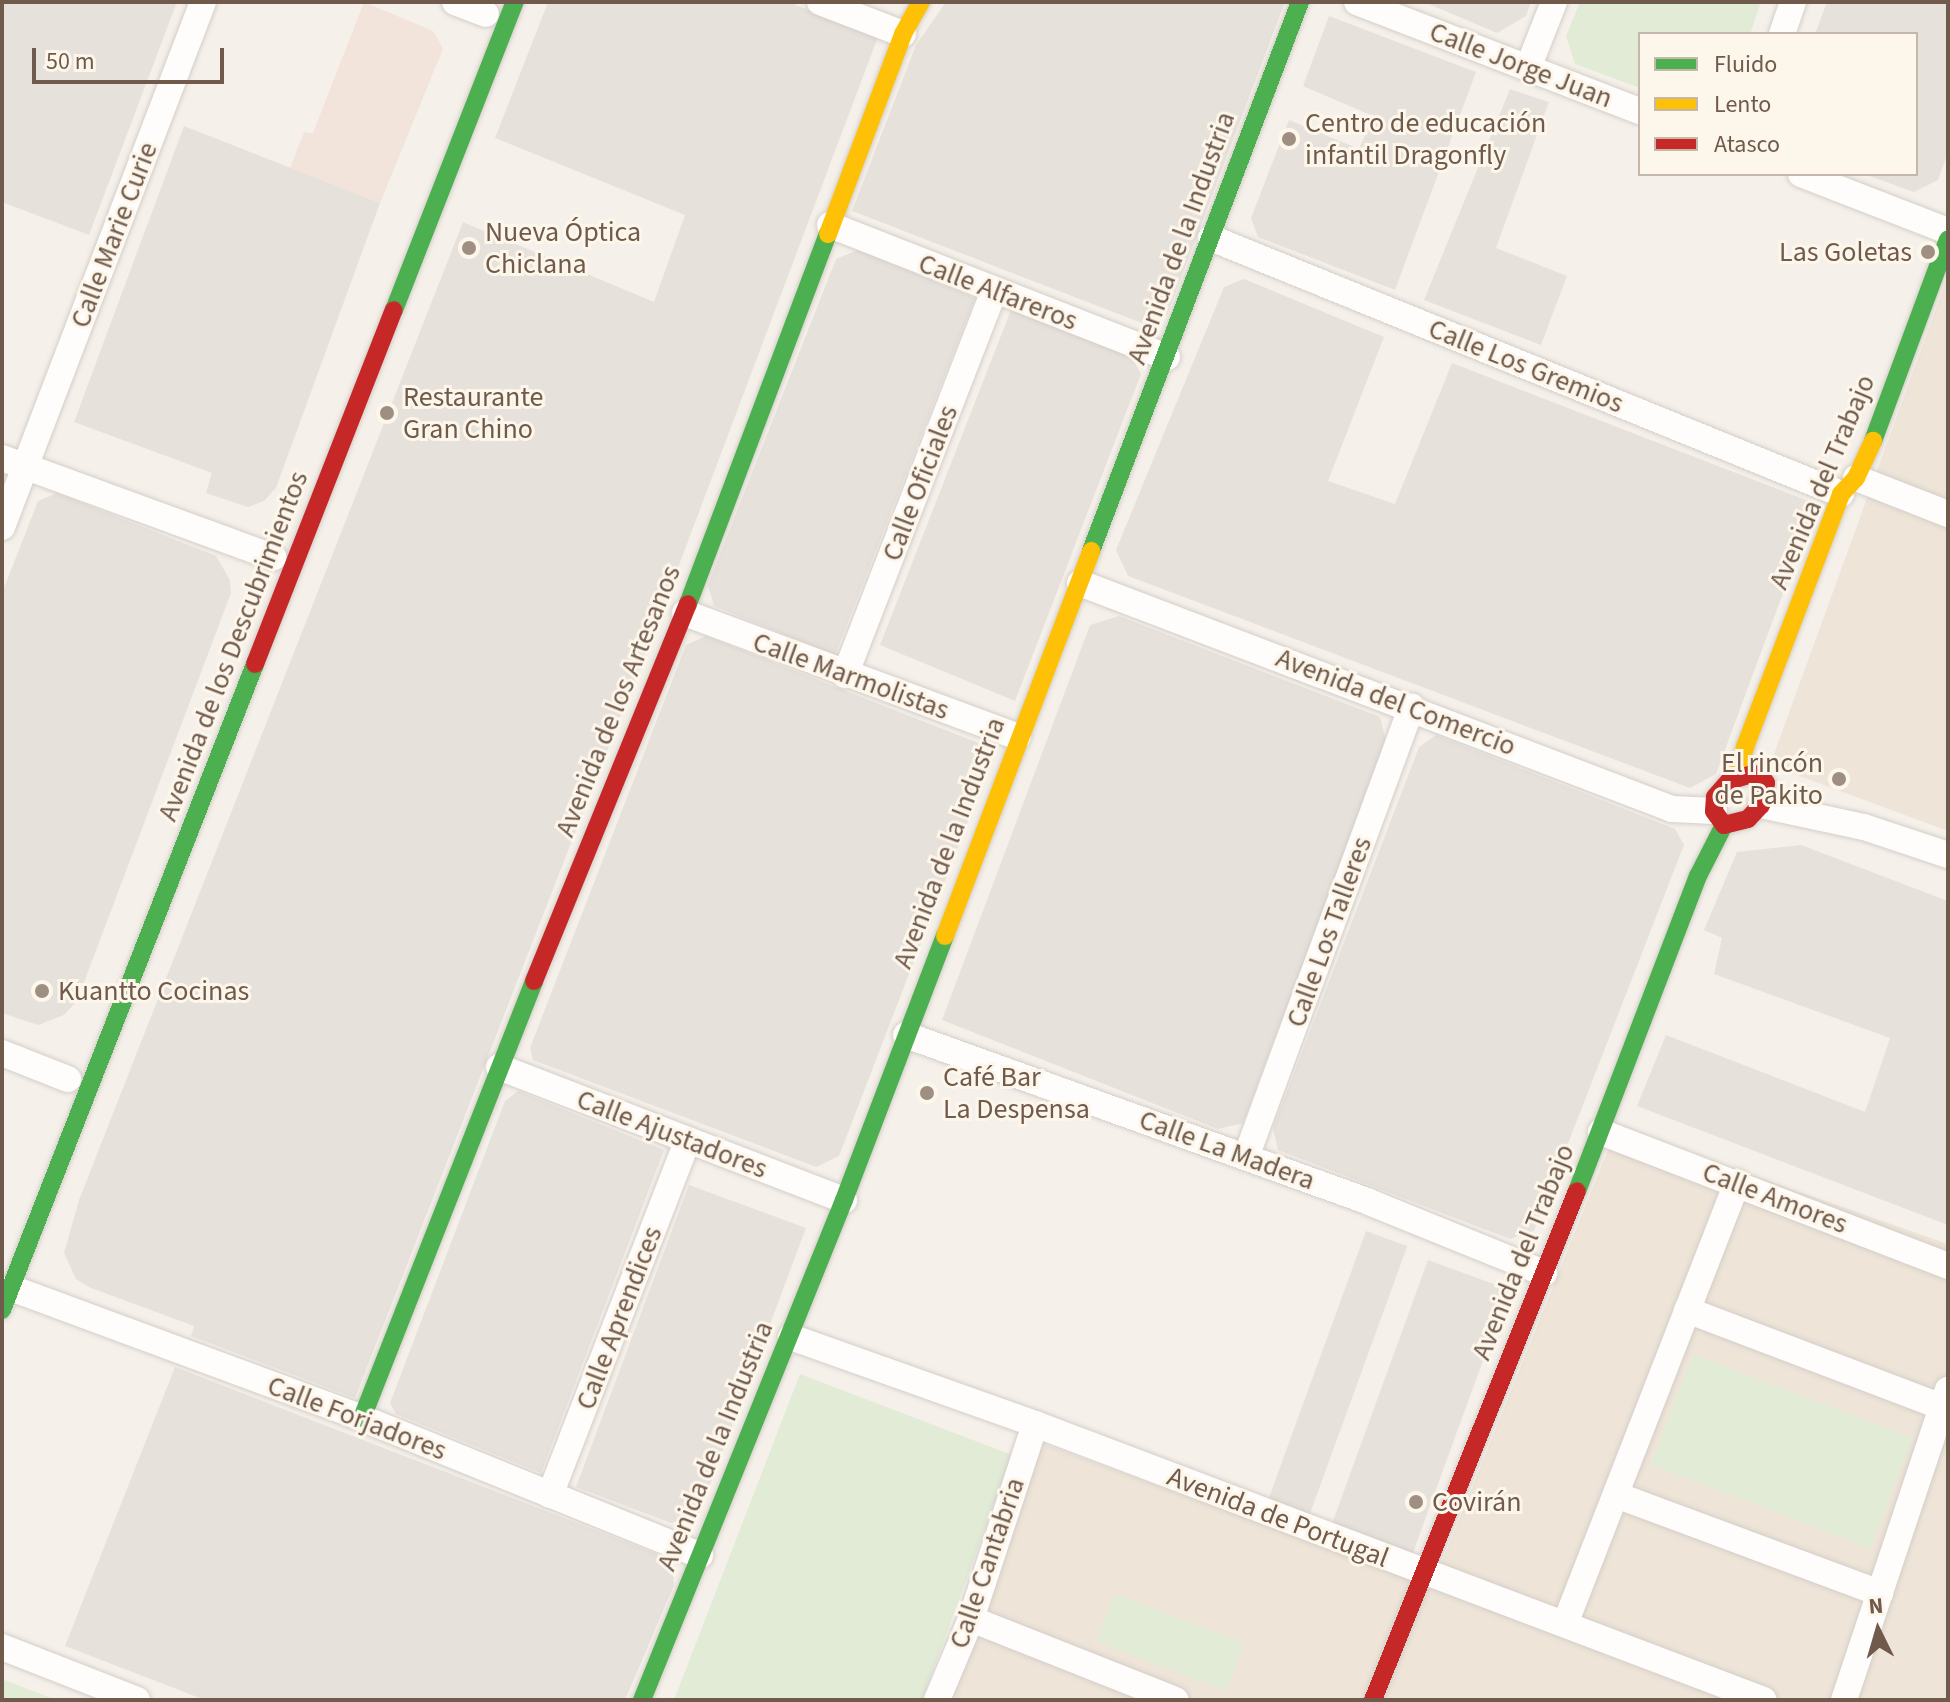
<!DOCTYPE html>
<html>
<head>
<meta charset="utf-8">
<style>
  body { margin:0 }
  #map { position:relative; width:1950px; height:1702px; overflow:hidden; background:#f5f1ea; font-family:"Source Sans 3",sans-serif }
  div>[style] { position:absolute }
  .residential>* { inset:0; background:#eee4d8 }
  .commercial>* { inset:0; background:#f2e4db }
  .industrial>* { inset:0; background:#e7e1db; transform-origin:0 0 }
  .green>* { inset:0; background:#e1ebd6; transform-origin:0 0 }
  .roads { filter:drop-shadow(0 0 2px #d4cec8) drop-shadow(0 0 2px #d4cec8) }
  .street>* { height:26px; margin:-13px; padding:0 13px; transform-origin:13px; border-radius:13px; background:#fefdfc }
  .fast>* { height:18px; margin:-9px; padding:0 9px; transform-origin:9px; border-radius:9px; background:#4caf50 }
  .slow>* { height:18px; margin:-9px; padding:0 9px; transform-origin:9px; border-radius:9px; background:#ffc107 }
  .jam>* { height:18px; margin:-9px; padding:0 9px; transform-origin:9px; border-radius:9px; background:#c62828 }
  .dots>* { width:22px; height:22px; translate:-50% -50%; box-sizing:border-box; border:4px solid #fdf6eb; border-radius:50% }
  span { translate:-50% -50%; white-space:nowrap; text-align:center; line-height:1.15; -webkit-text-stroke:6px #fdf6eb; paint-order:stroke }
  .street-label { font-size:28px; color:#705a4c }
  .poi-label { font-size:28px; color:#705a4c }
  .left { translate:0 -50%; text-align:left }
  .right { translate:-100% -50%; text-align:right }
  .frame { position:absolute; inset:0; border:4px solid #705a4c; pointer-events:none }
  .legend { position:absolute; left:1638px; top:32px; width:280px; height:144px; box-sizing:border-box; background:#fdf6eb; border:2px solid #c5b8ab; margin:0; padding:10px 14px; list-style:none; font-size:24px; color:#705a4c }
  .legend li { display:flex; align-items:center; gap:16px; height:40px }
  .legend b { width:40px; border:2px solid #c5b8ab }
  .north { position:absolute; left:1838px; top:1590px; width:80px; height:80px; -webkit-text-stroke:6px #fdf6eb; paint-order:stroke; rotate:355deg; font-size:22px; font-weight:700; line-height:32px; text-align:center; color:#705a4c }
  .north::after { content:''; display:block; margin:auto; width:28px; height:36px; background:#705a4c; clip-path:polygon(50% 0,100% 100%,50% 72%,0 100%) }
  .scale { position:absolute; left:32px; top:48px; width:192px; height:36px; box-sizing:border-box; border:4px solid #705a4c; border-top:0; padding-left:10px; font-size:24px; line-height:28px; white-space:nowrap; color:#705a4c; -webkit-text-stroke:6px #fdf6eb; paint-order:stroke }
</style>
</head>
<body>
<div id="map">
  <div class="residential">
    <div style="clip-path:polygon(1948px 276px,1948px 831px,1770px 765px)"></div>
    <div style="clip-path:polygon(1617px 1128px,1948px 1244px,1948px 1700px,948px 1700px,1039px 1442px,1432px 1587px)"></div>
  </div>
  <div class="commercial">
    <div style="clip-path:polygon(364px 2px,433px 31px,443px 49px,380px 203px,290px 168px,304px 132px,313px 133px)"></div>
  </div>
  <div class="industrial">
    <div style="clip-path:polygon(2px 2px,177px 2px,89px 235px,2px 202px)"></div>
    <div style="clip-path:polygon(548px 2px,788px 2px,878px 37px,670px 589px,355px 1398px,191px 1336px,194px 1326px,91px 1288px,76px 1279px,64px 1253px,79px 1200px,463px 222px,654px 302px,685px 215px,495px 138px)"></div>
    <div style="clip-path:polygon(946px 2px,1285px 2px,1167px 315px,1147px 325px,852px 211px,916px 45px)"></div>
    <div style="clip-path:polygon(1424px 2px,1531px 2px,1526px 16px,1497px 33px)"></div>
    <div style="clip-path:polygon(1827px 2px,1948px 2px,1948px 152px,1938px 180px,1914px 192px,1864px 174px,1916px 174px,1916px 34px,1815px 34px)"></div>
    <div style="clip-path:polygon(1329px 16px,1476px 72px,1395px 290px,1258px 237px,1251px 218px,1289px 120px,1359px 149px,1373px 116px,1303px 86px)"></div>
    <div style="clip-path:polygon(1510px 89px,1549px 102px,1496px 248px,1567px 276px,1541px 345px,1424px 300px)"></div>
    <div style="clip-path:polygon(184px 126px,380px 203px,276px 488px,264px 501px,248px 507px,206px 493px,212px 473px,74px 422px)"></div>
    <div style="clip-path:polygon(858px 250px,975px 298px,835px 655px,714px 606px,708px 585px,836px 259px)"></div>
    <div style="clip-path:polygon(1244px 279px,1384px 337px,1328px 481px,1395px 504px,1452px 363px,1816px 504px,1716px 774px,1690px 788px,1128px 576px,1116px 550px,1224px 287px)"></div>
    <div style="clip-path:polygon(1011px 310px,1130px 354px,1141px 374px,1015px 701px,880px 645px)"></div>
    <div style="clip-path:polygon(57px 493px,216px 556px,230px 580px,231px 593px,77px 1001px,64px 1015px,38px 1025px,2px 1013px,2px 593px,38px 501px)"></div>
    <div style="clip-path:polygon(1119px 616px,1380px 717px,1386px 741px,1243px 1123px,1218px 1129px,942px 1020px,1090px 625px)"></div>
    <div style="clip-path:polygon(706px 636px,981px 744px,991px 761px,839px 1156px,816px 1167px,533px 1060px,530px 1048px,686px 645px)"></div>
    <div style="clip-path:polygon(1436px 735px,1675px 829px,1684px 845px,1534px 1231px,1510px 1239px,1278px 1150px,1273px 1128px,1419px 747px)"></div>
    <div style="clip-path:polygon(1801px 845px,1948px 901px,1948px 1225px,1637px 1106px,1666px 1035px,1865px 1112px,1890px 1038px,1714px 974px,1722px 938px,1704px 930px,1737px 852px)"></div>
    <div style="clip-path:polygon(518px 1091px,664px 1150px,541px 1473px,396px 1414px,390px 1403px,505px 1101px)"></div>
    <div style="clip-path:polygon(689px 1185px,806px 1228px,699px 1514px,671px 1523px,576px 1487px)"></div>
    <div style="left:1366px;top:1231px;width:44px;height:288px;rotate:20deg"></div>
    <div style="left:1428px;top:1260px;width:86px;height:281px;rotate:20deg"></div>
    <div style="clip-path:polygon(175px 1367px,672px 1560px,674px 1585px,625px 1700px,205px 1700px,65px 1646px)"></div>
  </div>
  <div class="green">
    <div style="clip-path:polygon(1580px 2px,1761px 2px,1750px 34px,1640px 34px,1640px 88px,1575px 64px,1566px 36px)"></div>
    <div style="left:1693px;top:1354px;width:235px;height:118px;rotate:21deg"></div>
    <div style="clip-path:polygon(800px 1374px,1012px 1455px,922px 1700px,674px 1700px)"></div>
    <div style="left:1115px;top:1594px;width:138px;height:51px;rotate:21deg"></div>
    <div style="clip-path:polygon(2px 1679px,56px 1700px,2px 1700px)"></div>
  </div>
  <div class="roads">
    <div class="street">
      <div style="left:455px;top:2px;width:33px;rotate:21deg"></div>
      <div style="left:820px;top:2px;width:89px;rotate:21.1deg"></div>
      <div style="left:1357px;top:2px;width:303px;rotate:21.1deg"></div>
      <div style="left:1782px;top:34px;width:34px;rotate:-71deg"></div>
      <div style="left:1528px;top:68px;width:71px;rotate:-68.5deg"></div>
      <div style="left:1801px;top:174px;width:158px;rotate:21.2deg"></div>
      <div style="left:830px;top:225px;width:362px;rotate:21.4deg"></div>
      <div style="left:1211px;top:238px;width:680px;rotate:22.11deg"></div>
      <div style="left:2px;top:458px;width:289px;rotate:20.1deg"></div>
      <div style="left:1856px;top:478px;width:99px;rotate:21.4deg"></div>
      <div style="left:2px;top:527px;width:562px;rotate:-69.05deg"></div>
      <div style="left:1080px;top:583px;width:634px;rotate:20.89deg"></div>
      <div style="left:1672px;top:809px;width:42px;rotate:2.7deg"></div>
      <div style="left:685px;top:613px;width:355px;rotate:20.4deg"></div>
      <div style="left:845px;top:675px;width:412px;rotate:-68.8deg"></div>
      <div style="left:1761px;top:805px;width:105px;rotate:12.1deg"></div>
      <div style="left:1864px;top:827px;width:89px;rotate:18.4deg"></div>
      <div style="left:906px;top:1035px;width:492px;rotate:19.8deg"></div>
      <div style="left:1369px;top:1202px;width:189px;rotate:22.1deg"></div>
      <div style="left:2px;top:1053px;width:71px;rotate:21.5deg"></div>
      <div style="left:499px;top:1067px;width:370px;rotate:21.1deg"></div>
      <div style="left:1601px;top:1132px;width:372px;rotate:21.1deg"></div>
      <div style="left:1246px;top:1157px;width:480px;rotate:-69.8deg"></div>
      <div style="left:11px;top:1288px;width:374px;rotate:20.3deg"></div>
      <div style="left:362px;top:1418px;width:365px;rotate:22.1deg"></div>
      <div style="left:1687px;top:1310px;width:273px;rotate:20.8deg"></div>
      <div style="left:791px;top:1337px;width:259px;rotate:19.6deg"></div>
      <div style="left:1035px;top:1424px;width:779px;rotate:20.74deg"></div>
      <div style="left:550px;top:1495px;width:380px;rotate:-68.8deg"></div>
      <div style="left:1616px;top:1495px;width:282px;rotate:20.4deg"></div>
      <div style="left:971px;top:1619px;width:220px;rotate:21.6deg"></div>
      <div style="left:1565px;top:1624px;width:474px;rotate:-68.7deg"></div>
      <div style="left:2px;top:1647px;width:145px;rotate:21.4deg"></div>
      <div style="left:937px;top:1700px;width:88px;rotate:-67.2deg"></div>
      <div style="left:971px;top:1619px;width:205px;rotate:-71.8deg"></div>
      <div style="left:1844px;top:1700px;width:327px;rotate:-71.5deg"></div>
    </div>
    <div class="fast">
      <div style="left:394px;top:310px;width:331px;rotate:-68.6deg"></div>
      <div style="left:1873px;top:441px;width:215px;rotate:-69.6deg"></div>
      <div style="left:1091px;top:551px;width:587px;rotate:-69.16deg"></div>
      <div style="left:688px;top:604px;width:396px;rotate:-69.3deg"></div>
      <div style="left:1577px;top:1191px;width:337px;rotate:-69deg"></div>
      <div style="left:1698px;top:876px;width:57px;rotate:-63deg"></div>
      <div style="left:2px;top:1310px;width:694px;rotate:-68.61deg"></div>
      <div style="left:362px;top:1418px;width:470px;rotate:-68.5deg"></div>
      <div style="left:642px;top:1700px;width:539px;rotate:-68deg"></div>
      <div style="left:844px;top:1200px;width:283px;rotate:-69.1deg"></div>
    </div>
    <div class="slow">
      <div style="left:828px;top:234px;width:214px;rotate:-69.4deg"></div>
      <div style="left:903px;top:34px;width:37px;rotate:-61deg"></div>
      <div style="left:1737px;top:777px;width:31px;rotate:-75deg"></div>
      <div style="left:1745px;top:747px;width:271px;rotate:-69.2deg"></div>
      <div style="left:1841px;top:494px;width:22px;rotate:-47deg"></div>
      <div style="left:1856px;top:478px;width:41px;rotate:-65.3deg"></div>
      <div style="left:945px;top:936px;width:412px;rotate:-69.2deg"></div>
    </div>
    <div class="jam">
      <div style="left:255px;top:664px;width:380px;rotate:-68.6deg"></div>
      <div style="left:1752px;top:774px;width:8px;rotate:7deg"></div>
      <div style="left:1760px;top:775px;width:10px;rotate:53deg"></div>
      <div style="left:1766px;top:783px;width:23px;rotate:103deg"></div>
      <div style="left:1761px;top:805px;width:19px;rotate:133deg"></div>
      <div style="left:1748px;top:819px;width:25px;rotate:166deg"></div>
      <div style="left:1724px;top:825px;width:17px;rotate:-126deg"></div>
      <div style="left:1714px;top:811px;width:14px;rotate:-86deg"></div>
      <div style="left:1715px;top:797px;width:21px;rotate:-49deg"></div>
      <div style="left:1729px;top:781px;width:24px;rotate:-17deg"></div>
      <div style="left:534px;top:981px;width:407px;rotate:-67.8deg"></div>
      <div style="left:1373px;top:1700px;width:548px;rotate:-68.16deg"></div>
    </div>
  </div>
  <div class="dots">
    <div style="left:1289px;top:139px;background:#9f8f83"></div>
    <div style="left:469px;top:248px;background:#9f8f83"></div>
    <div style="left:1928px;top:252px;background:#9f8f83"></div>
    <div style="left:387px;top:413px;background:#9f8f83"></div>
    <div style="left:1839px;top:779px;background:#9f8f83"></div>
    <div style="left:42px;top:991px;background:#9f8f83"></div>
    <div style="left:927px;top:1093px;background:#9f8f83"></div>
    <div style="left:1416px;top:1502px;background:#9f8f83"></div>
  </div>
  <div class="street-label">
    <span style="left:1521px;top:65px;rotate:21deg">Calle Jorge Juan</span>
    <span style="left:114px;top:235px;rotate:-69deg">Calle Marie Curie</span>
    <span style="left:1181px;top:238px;rotate:-70deg">Avenida de la Industria</span>
    <span style="left:998px;top:292px;rotate:21deg">Calle Alfareros</span>
    <span style="left:1526px;top:366px;rotate:22deg">Calle Los Gremios</span>
    <span style="left:1822px;top:482px;rotate:-67deg">Avenida del Trabajo</span>
    <span style="left:920px;top:483px;rotate:-69deg">Calle Oficiales</span>
    <span style="left:233px;top:646px;rotate:-69deg">Avenida de los Descubrimientos</span>
    <span style="left:851px;top:676px;rotate:20deg">Calle Marmolistas</span>
    <span style="left:618px;top:701px;rotate:-68deg">Avenida de los Artesanos</span>
    <span style="left:1396px;top:702px;rotate:21deg">Avenida del Comercio</span>
    <span style="left:949px;top:843px;rotate:-69deg">Avenida de la Industria</span>
    <span style="left:1329px;top:932px;rotate:-70deg">Calle Los Talleres</span>
    <span style="left:672px;top:1134px;rotate:21deg">Calle Ajustadores</span>
    <span style="left:1227px;top:1150px;rotate:20deg">Calle La Madera</span>
    <span style="left:1775px;top:1198px;rotate:21deg">Calle Amores</span>
    <span style="left:1523px;top:1252px;rotate:-68deg">Avenida del Trabajo</span>
    <span style="left:619px;top:1318px;rotate:-69deg">Calle Aprendices</span>
    <span style="left:357px;top:1418px;rotate:21deg">Calle Forjadores</span>
    <span style="left:715px;top:1446px;rotate:-68deg">Avenida de la Industria</span>
    <span style="left:1278px;top:1517px;rotate:21deg">Avenida de Portugal</span>
    <span style="left:987px;top:1563px;rotate:-71deg">Calle Cantabria</span>
  </div>
  <div class="poi-label">
    <span class="left" style="left:1305px;top:139px">Centro de educación<br>infantil Dragonfly</span>
    <span class="left" style="left:485px;top:248px">Nueva Óptica<br>Chiclana</span>
    <span class="right" style="left:1912px;top:252px">Las Goletas</span>
    <span class="left" style="left:403px;top:413px">Restaurante<br>Gran Chino</span>
    <span class="right" style="left:1823px;top:779px">El rincón<br>de Pakito</span>
    <span class="left" style="left:58px;top:991px">Kuantto Cocinas</span>
    <span class="left" style="left:943px;top:1093px">Café Bar<br>La Despensa</span>
    <span class="left" style="left:1432px;top:1502px">Covirán</span>
  </div>
  <div class="frame"></div>
  <ul class="legend">
  <li><b style="height:10px;background:#4caf50"></b>Fluido</li>
  <li><b style="height:10px;background:#ffc107"></b>Lento</li>
  <li><b style="height:10px;background:#c62828"></b>Atasco</li>
  </ul>
  <div class="north">N</div>
  <div class="scale">50 m</div>
</div>
</body>
</html>
